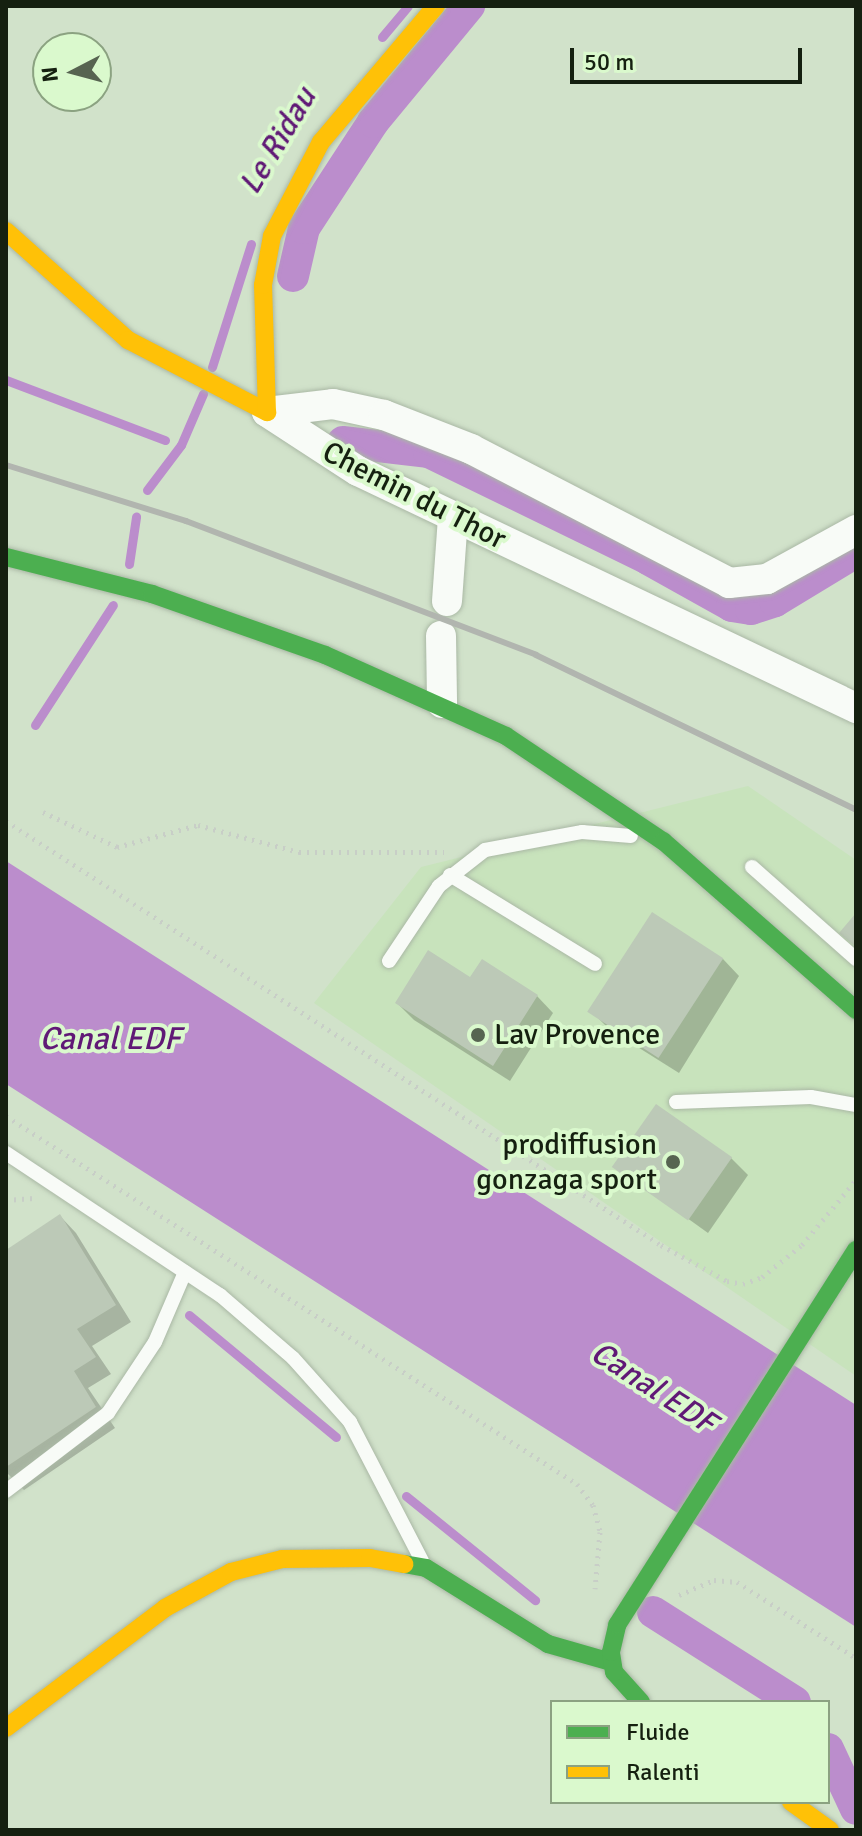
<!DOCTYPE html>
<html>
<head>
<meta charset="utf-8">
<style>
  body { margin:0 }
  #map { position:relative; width:862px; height:1836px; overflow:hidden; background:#d1e2ca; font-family:Signika,sans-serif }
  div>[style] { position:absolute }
  .built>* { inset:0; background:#c8e3bc }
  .water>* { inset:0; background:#bb8dcc }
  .shadow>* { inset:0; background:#0003 }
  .stream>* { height:9px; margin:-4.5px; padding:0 4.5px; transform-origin:4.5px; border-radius:4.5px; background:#bb8dcc }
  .canal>* { height:32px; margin:-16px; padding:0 16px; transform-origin:16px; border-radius:16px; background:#bb8dcc }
  .building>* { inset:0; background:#bcc9b7; transform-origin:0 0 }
  .path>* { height:5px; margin-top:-2.5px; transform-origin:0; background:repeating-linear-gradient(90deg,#c8cec7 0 2px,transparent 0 8px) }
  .roads { filter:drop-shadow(0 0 2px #aab8a5) drop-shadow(0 0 2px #aab8a5) }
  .lane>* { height:14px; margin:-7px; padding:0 7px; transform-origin:7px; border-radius:7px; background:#f8fbf7 }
  .street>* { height:30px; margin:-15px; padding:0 15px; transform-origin:15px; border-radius:15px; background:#f8fbf7 }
  .fast>* { height:18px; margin:-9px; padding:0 9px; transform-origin:9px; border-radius:9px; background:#4caf50 }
  .slow>* { height:18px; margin:-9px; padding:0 9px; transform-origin:9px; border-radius:9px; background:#ffc107 }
  .rail>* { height:6px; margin:-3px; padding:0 3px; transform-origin:3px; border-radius:3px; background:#b1b5af }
  .dots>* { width:22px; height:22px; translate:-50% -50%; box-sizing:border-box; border:4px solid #daf9cd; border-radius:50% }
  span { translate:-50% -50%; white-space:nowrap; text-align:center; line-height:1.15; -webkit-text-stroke:8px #daf9cd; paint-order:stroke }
  .street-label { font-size:30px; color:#152010 }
  .poi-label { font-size:30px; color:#152010 }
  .left { translate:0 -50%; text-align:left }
  .right { translate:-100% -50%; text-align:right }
  .water-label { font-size:32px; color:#601976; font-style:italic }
  .frame { position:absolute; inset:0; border:8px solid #152010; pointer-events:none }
  .legend { position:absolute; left:550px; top:1700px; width:280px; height:104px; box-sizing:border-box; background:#daf9cd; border:2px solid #8ba281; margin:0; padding:10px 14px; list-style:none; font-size:24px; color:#152010 }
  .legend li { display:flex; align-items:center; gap:16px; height:40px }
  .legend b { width:40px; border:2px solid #8ba281 }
  .north { position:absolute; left:32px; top:32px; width:80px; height:80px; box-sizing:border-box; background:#daf9cd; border:2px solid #8ba281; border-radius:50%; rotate:264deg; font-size:22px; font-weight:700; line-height:32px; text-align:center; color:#152010 }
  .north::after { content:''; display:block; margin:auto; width:28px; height:36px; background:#576451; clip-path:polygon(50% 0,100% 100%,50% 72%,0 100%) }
  .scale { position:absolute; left:570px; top:48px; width:232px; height:36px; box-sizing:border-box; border:4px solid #152010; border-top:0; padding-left:10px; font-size:24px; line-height:28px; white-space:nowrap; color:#152010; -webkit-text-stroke:6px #daf9cd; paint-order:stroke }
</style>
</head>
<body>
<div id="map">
  <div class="built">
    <div style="clip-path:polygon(748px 786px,856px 860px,856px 1376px,314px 1003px,421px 867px)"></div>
  </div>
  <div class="water">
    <div style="clip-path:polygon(6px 861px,856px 1405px,856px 1627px,6px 1084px)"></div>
  </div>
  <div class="shadow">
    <div style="clip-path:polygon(723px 959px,739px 976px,679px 1073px,609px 1029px,592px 1012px)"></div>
    <div style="clip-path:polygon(471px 980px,537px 996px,553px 1013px,510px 1081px,414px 1020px,397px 1003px)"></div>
    <div style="clip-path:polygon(731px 1158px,748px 1175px,708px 1233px,616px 1167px)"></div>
    <div style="clip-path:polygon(60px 1216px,76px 1233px,131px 1322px,92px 1346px,111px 1374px,88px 1388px,115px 1428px,24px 1490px,6px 1472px,6px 1252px)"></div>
  </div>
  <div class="stream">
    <div style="left:382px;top:37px;width:40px;rotate:-50deg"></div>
    <div style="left:212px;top:367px;width:129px;rotate:-72.4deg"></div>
    <div style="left:6px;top:380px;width:170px;rotate:20.7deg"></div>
    <div style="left:147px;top:490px;width:56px;rotate:-52.9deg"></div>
    <div style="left:181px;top:445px;width:56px;rotate:-66.7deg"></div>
    <div style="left:129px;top:564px;width:48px;rotate:-81.5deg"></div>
    <div style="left:35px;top:725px;width:143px;rotate:-57deg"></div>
    <div style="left:189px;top:1315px;width:191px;rotate:39.7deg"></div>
    <div style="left:406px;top:1496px;width:166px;rotate:38.9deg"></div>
  </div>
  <div class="canal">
    <div style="left:293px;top:276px;width:49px;rotate:-77.1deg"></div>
    <div style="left:304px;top:228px;width:126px;rotate:-56.9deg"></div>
    <div style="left:373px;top:122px;width:151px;rotate:-50.4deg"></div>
    <div style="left:343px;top:442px;width:87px;rotate:6.6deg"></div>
    <div style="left:429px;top:452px;width:244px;rotate:26deg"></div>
    <div style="left:648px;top:559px;width:96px;rotate:29.2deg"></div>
    <div style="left:732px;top:606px;width:19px;rotate:9deg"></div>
    <div style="left:751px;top:609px;width:25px;rotate:-18deg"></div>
    <div style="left:775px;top:601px;width:95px;rotate:-31.2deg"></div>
    <div style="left:653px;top:1612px;width:168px;rotate:32.4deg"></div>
    <div style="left:828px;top:1749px;width:66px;rotate:65deg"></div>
  </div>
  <div class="building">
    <div style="left:652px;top:912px;width:85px;height:119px;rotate:33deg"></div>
    <div style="clip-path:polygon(856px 913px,856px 947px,839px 933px)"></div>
    <div style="clip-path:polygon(428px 950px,470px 977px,482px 959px,538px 995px,493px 1066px,395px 1003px)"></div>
    <div style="left:656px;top:1104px;width:93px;height:77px;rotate:35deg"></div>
    <div style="clip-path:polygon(60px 1214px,116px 1305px,77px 1329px,96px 1357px,74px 1371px,96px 1407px,6px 1467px,6px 1250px)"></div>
  </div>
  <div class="path">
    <div style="left:43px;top:812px;width:82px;rotate:25.3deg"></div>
    <div style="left:117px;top:847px;width:84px;rotate:-15.2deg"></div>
    <div style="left:198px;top:825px;width:105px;rotate:15deg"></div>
    <div style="left:299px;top:852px;width:145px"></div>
    <div style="left:6px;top:821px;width:780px;rotate:32.92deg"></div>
    <div style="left:661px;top:1245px;width:75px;rotate:28.6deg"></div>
    <div style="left:727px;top:1281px;width:16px;rotate:11deg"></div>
    <div style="left:743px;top:1284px;width:20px;rotate:-20deg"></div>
    <div style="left:762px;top:1277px;width:51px;rotate:-38.7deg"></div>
    <div style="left:802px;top:1245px;width:85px;rotate:-50.3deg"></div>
    <div style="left:6px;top:1116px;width:679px;rotate:32.8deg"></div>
    <div style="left:577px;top:1484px;width:26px;rotate:53deg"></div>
    <div style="left:593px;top:1505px;width:28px;rotate:75deg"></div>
    <div style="left:600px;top:1532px;width:57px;rotate:95deg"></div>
    <div style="left:6px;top:1200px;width:28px;rotate:-4deg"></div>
    <div style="left:679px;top:1595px;width:38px;rotate:-23deg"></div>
    <div style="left:714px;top:1580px;width:23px;rotate:5deg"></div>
    <div style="left:737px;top:1582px;width:141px;rotate:32.6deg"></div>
  </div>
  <div class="roads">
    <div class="lane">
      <div style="left:752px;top:867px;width:139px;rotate:41.5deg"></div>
      <div style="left:450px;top:875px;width:170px;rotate:31.5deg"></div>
      <div style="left:389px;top:961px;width:90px;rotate:-56.3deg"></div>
      <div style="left:439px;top:886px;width:58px;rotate:-38deg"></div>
      <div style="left:485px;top:850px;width:99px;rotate:-10.5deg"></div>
      <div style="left:582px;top:832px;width:49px;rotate:4.7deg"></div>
      <div style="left:676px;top:1102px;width:135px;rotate:-2.1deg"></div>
      <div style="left:811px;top:1097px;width:46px;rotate:10.1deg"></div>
      <div style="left:6px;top:1153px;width:257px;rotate:33.6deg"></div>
      <div style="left:220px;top:1295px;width:96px;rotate:40.8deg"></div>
      <div style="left:293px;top:1358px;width:86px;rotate:48.3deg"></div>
      <div style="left:350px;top:1422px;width:157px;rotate:62.6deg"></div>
      <div style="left:6px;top:1491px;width:128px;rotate:-37.4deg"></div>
      <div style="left:108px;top:1413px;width:85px;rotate:-56.5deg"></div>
      <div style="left:155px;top:1342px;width:76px;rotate:-66.8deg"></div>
    </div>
    <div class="street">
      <div style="left:267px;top:412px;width:108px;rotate:33deg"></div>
      <div style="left:358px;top:471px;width:552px;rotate:25.45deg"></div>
      <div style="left:267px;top:412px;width:66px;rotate:-6.9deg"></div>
      <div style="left:333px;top:404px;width:52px;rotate:12.2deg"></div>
      <div style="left:384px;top:415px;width:93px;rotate:21.3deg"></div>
      <div style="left:471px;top:449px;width:291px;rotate:27.4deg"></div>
      <div style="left:729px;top:583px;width:38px;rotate:-6deg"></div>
      <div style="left:767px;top:579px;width:102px;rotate:-28.8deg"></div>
      <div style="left:447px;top:601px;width:83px;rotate:-85.9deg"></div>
      <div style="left:441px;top:636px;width:67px;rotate:89.1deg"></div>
    </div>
    <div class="fast">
      <div style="left:6px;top:557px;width:151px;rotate:14.2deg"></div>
      <div style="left:152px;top:594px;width:183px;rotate:19.4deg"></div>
      <div style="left:325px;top:655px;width:198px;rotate:24.1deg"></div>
      <div style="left:506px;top:736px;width:189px;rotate:33.8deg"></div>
      <div style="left:663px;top:841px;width:257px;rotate:41.2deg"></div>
      <div style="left:404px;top:1564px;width:22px;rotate:10deg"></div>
      <div style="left:426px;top:1568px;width:144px;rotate:31.9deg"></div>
      <div style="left:548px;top:1644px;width:66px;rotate:15.9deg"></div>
      <div style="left:641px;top:1702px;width:40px;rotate:-132deg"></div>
      <div style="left:614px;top:1672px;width:20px;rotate:-99deg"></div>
      <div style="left:611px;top:1652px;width:28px;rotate:-77deg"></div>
      <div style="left:617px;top:1625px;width:445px;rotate:-57.5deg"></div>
    </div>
    <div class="slow">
      <div style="left:6px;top:231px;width:164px;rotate:41.8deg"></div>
      <div style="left:128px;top:340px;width:157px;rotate:27.4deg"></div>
      <div style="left:267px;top:412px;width:127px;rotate:-91.8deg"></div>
      <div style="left:263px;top:285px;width:50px;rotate:-79.6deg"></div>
      <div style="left:272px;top:236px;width:106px;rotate:-62.5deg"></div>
      <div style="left:321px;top:142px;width:178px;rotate:-49.8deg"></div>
      <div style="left:6px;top:1728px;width:199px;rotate:-37deg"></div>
      <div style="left:165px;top:1608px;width:75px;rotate:-28.6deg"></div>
      <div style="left:231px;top:1572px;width:53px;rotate:-14.3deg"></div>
      <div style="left:282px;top:1559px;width:88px;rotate:-0.7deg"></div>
      <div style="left:370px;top:1558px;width:35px;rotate:10deg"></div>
      <div style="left:791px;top:1802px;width:48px;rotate:35.7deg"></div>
    </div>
  </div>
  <div class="rail">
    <div style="left:6px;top:465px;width:189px;rotate:17.3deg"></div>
    <div style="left:186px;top:521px;width:375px;rotate:20.9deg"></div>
    <div style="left:536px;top:655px;width:356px;rotate:25.8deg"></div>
  </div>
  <div class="dots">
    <div style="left:478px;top:1035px;background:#576451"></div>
    <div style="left:673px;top:1162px;background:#576451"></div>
  </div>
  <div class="street-label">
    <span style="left:414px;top:496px;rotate:27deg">Chemin du Thor</span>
  </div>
  <div class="poi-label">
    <span class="left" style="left:494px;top:1035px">Lav Provence</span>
    <span class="right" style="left:657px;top:1162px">prodiffusion<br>gonzaga sport</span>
  </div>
  <div class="water-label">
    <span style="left:278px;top:141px;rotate:-59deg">Le Ridau</span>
    <span style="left:110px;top:1039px">Canal EDF</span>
    <span style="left:653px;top:1388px;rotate:33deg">Canal EDF</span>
  </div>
  <div class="frame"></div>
  <ul class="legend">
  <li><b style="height:10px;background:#4caf50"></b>Fluide</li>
  <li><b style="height:10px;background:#ffc107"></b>Ralenti</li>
  </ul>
  <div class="north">N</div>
  <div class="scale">50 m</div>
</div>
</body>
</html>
